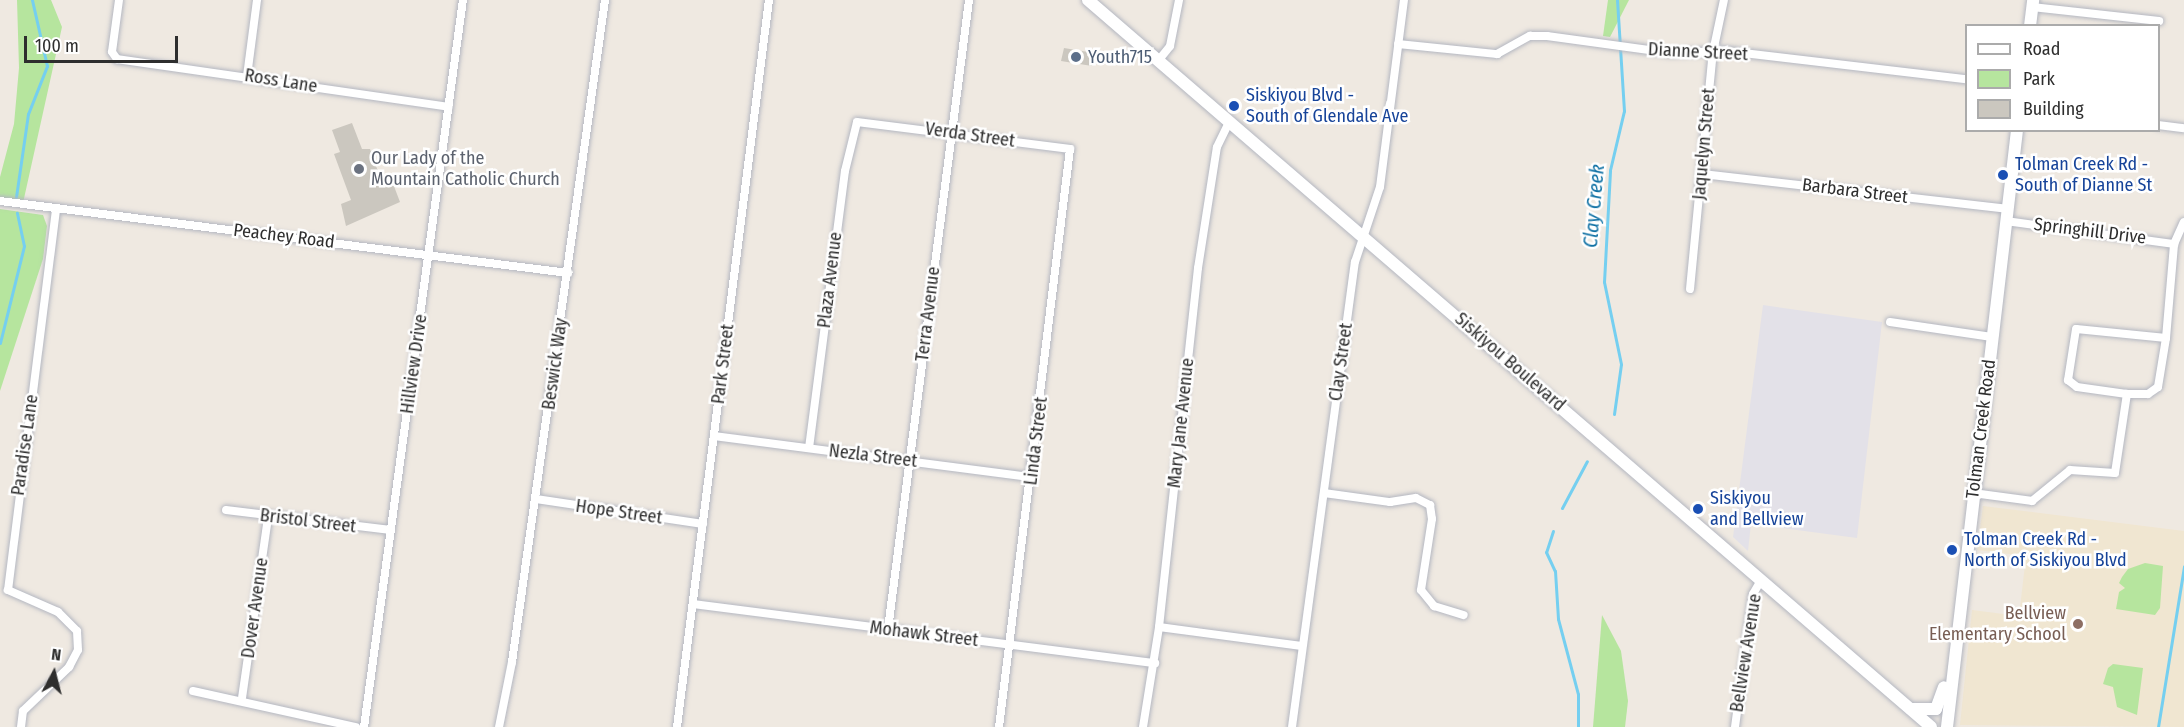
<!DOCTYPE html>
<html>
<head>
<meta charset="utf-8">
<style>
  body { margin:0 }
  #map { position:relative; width:2184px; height:727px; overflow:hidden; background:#efe9e1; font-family:"Fira Sans Condensed",sans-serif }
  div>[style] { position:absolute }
  .industrial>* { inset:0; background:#e3e1e8 }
  .education>* { inset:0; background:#f0e6d1 }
  .green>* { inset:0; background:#b6e59e }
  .stream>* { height:3px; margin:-1.5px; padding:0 1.5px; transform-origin:1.5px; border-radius:1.5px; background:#75cff0 }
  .building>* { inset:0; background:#cbc7bf }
  .roads { filter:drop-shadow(0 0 2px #b4b7c1) drop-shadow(0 0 2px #b4b7c1) }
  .street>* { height:8px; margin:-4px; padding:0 4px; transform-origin:4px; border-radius:4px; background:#fff }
  .secondary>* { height:12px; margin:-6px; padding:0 6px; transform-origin:6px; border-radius:6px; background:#fff }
  .dots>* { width:16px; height:16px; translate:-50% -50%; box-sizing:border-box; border:3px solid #fff; border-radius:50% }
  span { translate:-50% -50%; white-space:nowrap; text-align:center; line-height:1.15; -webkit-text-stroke:5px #fff; paint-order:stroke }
  .street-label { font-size:18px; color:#2e2e2e }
  .service-label { font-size:18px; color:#4e5e75 }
  .left { translate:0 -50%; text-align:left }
  .transit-label { font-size:18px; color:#164399 }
  .worship-label { font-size:18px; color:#5b616d }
  .education-label { font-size:18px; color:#785e54 }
  .right { translate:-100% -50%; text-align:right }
  .water-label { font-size:20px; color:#0d6fa3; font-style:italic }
  .legend { position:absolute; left:1965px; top:24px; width:195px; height:108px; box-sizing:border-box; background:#fff; border:2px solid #ababab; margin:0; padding:8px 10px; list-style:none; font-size:18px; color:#2e2e2e }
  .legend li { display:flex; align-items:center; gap:12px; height:30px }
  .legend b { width:30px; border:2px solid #ababab }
  .north { position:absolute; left:24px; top:643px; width:60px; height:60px; -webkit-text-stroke:4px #fff; paint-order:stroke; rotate:7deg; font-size:16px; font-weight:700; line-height:24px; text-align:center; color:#2e2e2e }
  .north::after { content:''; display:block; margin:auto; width:21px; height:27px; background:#2e2e2e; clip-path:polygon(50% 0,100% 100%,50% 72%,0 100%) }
  .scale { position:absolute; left:24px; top:36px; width:154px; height:27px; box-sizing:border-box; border:3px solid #2e2e2e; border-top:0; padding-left:8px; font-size:18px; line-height:21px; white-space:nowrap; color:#2e2e2e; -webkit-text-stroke:4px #fff; paint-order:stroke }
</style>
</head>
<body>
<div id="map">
  <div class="industrial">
    <div style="clip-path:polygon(1763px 305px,1882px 322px,1857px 538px,1751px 524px,1748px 551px,1733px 537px)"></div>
  </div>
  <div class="education">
    <div style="clip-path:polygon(1983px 506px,2184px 531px,2184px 727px,1960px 725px,1972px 610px,2019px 616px,2026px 556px,1977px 550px)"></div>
  </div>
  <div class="green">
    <div style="clip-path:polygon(17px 0,51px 0,62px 27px,23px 203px,0 198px,0 177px,14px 124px,19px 68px)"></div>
    <div style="clip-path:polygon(1608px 0,1629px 0,1610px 37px,1603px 36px)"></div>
    <div style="clip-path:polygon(0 209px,43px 215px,47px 226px,43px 259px,0 391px)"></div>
    <div style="clip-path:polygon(2145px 563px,2163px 566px,2160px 608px,2155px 615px,2116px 609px,2119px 592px,2125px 588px,2119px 583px,2122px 577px,2128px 569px)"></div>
    <div style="clip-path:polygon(1602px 615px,1621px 651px,1628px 701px,1625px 727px,1593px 727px)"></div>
    <div style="clip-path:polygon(2113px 664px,2143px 668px,2137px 715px,2117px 707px,2113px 687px,2103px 684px,2108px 668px)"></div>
  </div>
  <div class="stream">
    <div style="left:16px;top:197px;width:84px;rotate:-81.8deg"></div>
    <div style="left:28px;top:114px;width:52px;rotate:-68.4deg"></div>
    <div style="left:47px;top:66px;width:68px;rotate:-102.8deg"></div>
    <div style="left:0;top:343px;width:100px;rotate:-76.1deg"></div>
    <div style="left:24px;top:246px;width:34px;rotate:-102deg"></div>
    <div style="left:1614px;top:414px;width:50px;rotate:-82deg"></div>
    <div style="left:1621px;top:364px;width:84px;rotate:-101.7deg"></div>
    <div style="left:1604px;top:282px;width:112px;rotate:-86.9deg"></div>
    <div style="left:1610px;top:170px;width:61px;rotate:-76.7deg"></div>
    <div style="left:1624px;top:111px;width:111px;rotate:-93.6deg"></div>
    <div style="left:1562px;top:508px;width:53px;rotate:-62deg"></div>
    <div style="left:1553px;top:531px;width:22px;rotate:108deg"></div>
    <div style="left:1546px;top:552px;width:21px;rotate:65deg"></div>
    <div style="left:1555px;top:571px;width:48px;rotate:86.4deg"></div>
    <div style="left:1558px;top:619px;width:78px;rotate:75.1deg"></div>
    <div style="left:1578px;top:694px;width:33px;rotate:90deg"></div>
    <div style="left:2158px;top:727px;width:163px;rotate:-80.8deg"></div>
  </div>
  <div class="building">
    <div style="clip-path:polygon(1064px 48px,1088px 52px,1087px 56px,1093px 57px,1092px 66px,1061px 61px)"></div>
    <div style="clip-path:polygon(352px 123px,362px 149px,370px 149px,380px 177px,386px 183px,392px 181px,400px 202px,346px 226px,341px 204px,351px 200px,334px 154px,340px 152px,332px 130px)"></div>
  </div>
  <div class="roads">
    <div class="street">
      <div style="left:119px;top:0;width:52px;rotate:97.7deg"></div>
      <div style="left:112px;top:52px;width:9px;rotate:54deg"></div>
      <div style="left:117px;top:59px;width:335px;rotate:8.2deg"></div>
      <div style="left:2032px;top:7px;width:128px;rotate:6.3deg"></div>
      <div style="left:1398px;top:44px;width:100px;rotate:5.8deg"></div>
      <div style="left:1497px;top:54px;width:38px;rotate:-29deg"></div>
      <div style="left:1530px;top:36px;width:17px"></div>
      <div style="left:1547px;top:36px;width:125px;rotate:7.8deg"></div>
      <div style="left:1671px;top:53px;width:55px;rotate:-2.1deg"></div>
      <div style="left:1726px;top:51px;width:242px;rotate:6.7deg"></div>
      <div style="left:1158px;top:61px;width:19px;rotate:-51deg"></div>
      <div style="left:1170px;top:46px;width:47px;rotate:-78.9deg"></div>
      <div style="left:247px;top:76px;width:77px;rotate:-82.5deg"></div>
      <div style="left:2158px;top:125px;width:26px;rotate:7deg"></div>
      <div style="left:1702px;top:174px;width:307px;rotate:6.5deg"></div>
      <div style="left:0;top:201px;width:573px;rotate:7.22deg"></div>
      <div style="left:2006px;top:221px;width:170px;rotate:7.8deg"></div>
      <div style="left:1690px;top:289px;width:238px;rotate:-84.5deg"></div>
      <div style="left:1713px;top:52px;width:53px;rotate:-78.1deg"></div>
      <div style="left:1890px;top:322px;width:103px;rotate:8.4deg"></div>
      <div style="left:2166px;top:338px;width:90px;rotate:-174.3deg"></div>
      <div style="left:2076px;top:329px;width:52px;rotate:98.9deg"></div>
      <div style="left:2068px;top:380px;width:11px;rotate:38deg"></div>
      <div style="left:2077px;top:387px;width:50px;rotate:8deg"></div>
      <div style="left:2127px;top:394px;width:21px"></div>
      <div style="left:2148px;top:394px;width:12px;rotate:-35deg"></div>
      <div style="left:2158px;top:387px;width:50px;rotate:-80.7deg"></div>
      <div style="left:2166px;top:338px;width:94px;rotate:-85.1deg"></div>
      <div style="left:2174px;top:244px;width:24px;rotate:-66deg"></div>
      <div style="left:714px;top:436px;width:320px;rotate:7.4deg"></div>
      <div style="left:809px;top:448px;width:279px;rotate:-82.6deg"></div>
      <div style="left:845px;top:171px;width:50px;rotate:-76.2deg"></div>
      <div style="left:857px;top:122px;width:215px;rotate:7.2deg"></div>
      <div style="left:1070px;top:149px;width:582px;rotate:97deg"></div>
      <div style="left:1324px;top:493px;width:67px;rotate:7.8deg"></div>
      <div style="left:1390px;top:502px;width:26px;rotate:-9deg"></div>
      <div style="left:1416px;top:498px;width:16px;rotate:27deg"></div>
      <div style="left:1430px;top:505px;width:14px;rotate:82deg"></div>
      <div style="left:1432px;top:519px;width:72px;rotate:98.8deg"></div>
      <div style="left:1421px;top:590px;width:21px;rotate:51deg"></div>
      <div style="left:1434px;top:606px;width:31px;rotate:17deg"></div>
      <div style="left:1973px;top:493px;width:60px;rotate:7.7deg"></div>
      <div style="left:2032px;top:501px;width:49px;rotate:-39.2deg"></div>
      <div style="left:2070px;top:470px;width:45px;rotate:3.8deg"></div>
      <div style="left:2115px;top:473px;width:80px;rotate:-81.4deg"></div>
      <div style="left:536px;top:499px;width:169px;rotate:8.5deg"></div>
      <div style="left:226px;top:510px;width:166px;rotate:6.9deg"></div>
      <div style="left:693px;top:604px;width:466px;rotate:7.3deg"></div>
      <div style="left:1159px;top:627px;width:144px;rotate:7.6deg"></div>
      <div style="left:888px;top:629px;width:634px;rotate:-82.66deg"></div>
      <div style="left:193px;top:691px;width:167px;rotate:12.5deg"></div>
      <div style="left:242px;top:698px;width:183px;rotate:-81.8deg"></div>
      <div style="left:21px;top:727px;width:16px;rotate:-83deg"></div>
      <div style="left:23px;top:711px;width:64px;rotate:-43.7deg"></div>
      <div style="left:69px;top:667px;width:19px;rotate:-62deg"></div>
      <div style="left:78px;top:650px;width:19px;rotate:-93deg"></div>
      <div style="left:77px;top:631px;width:27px;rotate:-135deg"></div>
      <div style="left:58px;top:612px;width:55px;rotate:-156.3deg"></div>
      <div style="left:8px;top:590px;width:384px;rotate:-82.8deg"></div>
      <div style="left:364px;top:727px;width:734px;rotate:-82.25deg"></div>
      <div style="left:499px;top:727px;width:66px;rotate:-78.7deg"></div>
      <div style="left:512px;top:662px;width:669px;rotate:-82deg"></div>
      <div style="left:677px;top:727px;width:733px;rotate:-82.79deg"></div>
      <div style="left:1143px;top:727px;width:101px;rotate:-80.9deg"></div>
      <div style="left:1159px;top:627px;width:361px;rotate:-83.8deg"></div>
      <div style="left:1198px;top:268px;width:122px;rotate:-81.1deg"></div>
      <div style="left:1217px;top:147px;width:28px;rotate:-64deg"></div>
      <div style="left:1292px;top:727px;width:469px;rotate:-82.3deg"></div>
      <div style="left:1355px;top:262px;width:79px;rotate:-71.6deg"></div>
      <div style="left:1380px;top:187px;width:189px;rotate:-82.7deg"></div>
      <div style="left:1735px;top:727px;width:134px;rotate:-82.3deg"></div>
      <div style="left:1753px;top:594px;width:16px;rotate:-60deg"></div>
    </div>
    <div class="secondary">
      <div style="left:1088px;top:0;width:1113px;rotate:40.77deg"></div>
      <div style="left:2030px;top:26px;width:26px;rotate:-83deg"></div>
      <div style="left:1911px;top:709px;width:25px"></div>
      <div style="left:1936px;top:709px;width:23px;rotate:-70deg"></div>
      <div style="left:1947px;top:727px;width:601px;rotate:-83.31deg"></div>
    </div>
  </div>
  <div class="dots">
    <div style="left:1076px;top:57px;background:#5c6f8a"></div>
    <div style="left:1234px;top:106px;background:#1a4fb4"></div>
    <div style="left:359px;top:169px;background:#6b7280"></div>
    <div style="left:2003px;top:175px;background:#1a4fb4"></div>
    <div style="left:1698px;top:509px;background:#1a4fb4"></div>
    <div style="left:1952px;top:550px;background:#1a4fb4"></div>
    <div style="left:2078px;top:624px;background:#8d6e63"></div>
  </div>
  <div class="street-label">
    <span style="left:1698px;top:52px;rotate:3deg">Dianne Street</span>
    <span style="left:281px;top:81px;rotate:9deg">Ross Lane</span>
    <span style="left:970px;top:135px;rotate:8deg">Verda Street</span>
    <span style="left:1704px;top:144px;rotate:-85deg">Jaquelyn Street</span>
    <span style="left:1855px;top:191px;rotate:7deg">Barbara Street</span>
    <span style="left:2090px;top:231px;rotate:7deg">Springhill Drive</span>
    <span style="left:284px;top:236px;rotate:7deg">Peachey Road</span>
    <span style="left:830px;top:280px;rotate:-83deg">Plaza Avenue</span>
    <span style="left:928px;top:314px;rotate:-83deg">Terra Avenue</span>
    <span style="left:1341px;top:362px;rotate:-82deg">Clay Street</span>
    <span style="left:1510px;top:362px;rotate:41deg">Siskiyou Boulevard</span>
    <span style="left:414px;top:364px;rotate:-82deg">Hillview Drive</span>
    <span style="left:555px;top:364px;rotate:-82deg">Beswick Way</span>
    <span style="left:723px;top:364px;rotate:-83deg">Park Street</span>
    <span style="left:1181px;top:423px;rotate:-84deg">Mary Jane Avenue</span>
    <span style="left:1981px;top:429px;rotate:-83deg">Tolman Creek Road</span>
    <span style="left:1036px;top:441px;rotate:-83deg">Linda Street</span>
    <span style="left:25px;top:445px;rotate:-82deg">Paradise Lane</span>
    <span style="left:873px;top:456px;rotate:7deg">Nezla Street</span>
    <span style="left:619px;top:512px;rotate:8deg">Hope Street</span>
    <span style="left:308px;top:521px;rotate:7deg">Bristol Street</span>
    <span style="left:255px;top:608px;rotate:-82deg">Dover Avenue</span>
    <span style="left:924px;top:634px;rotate:7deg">Mohawk Street</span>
    <span style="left:1746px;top:653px;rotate:-81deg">Bellview Avenue</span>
  </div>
  <div class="service-label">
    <span class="left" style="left:1088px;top:57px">Youth715</span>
  </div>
  <div class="transit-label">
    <span class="left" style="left:1246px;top:106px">Siskiyou Blvd -<br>South of Glendale Ave</span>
    <span class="left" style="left:2015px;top:175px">Tolman Creek Rd -<br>South of Dianne St</span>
    <span class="left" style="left:1710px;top:509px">Siskiyou<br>and Bellview</span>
    <span class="left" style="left:1964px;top:550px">Tolman Creek Rd -<br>North of Siskiyou Blvd</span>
  </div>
  <div class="worship-label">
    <span class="left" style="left:371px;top:169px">Our Lady of the<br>Mountain Catholic Church</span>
  </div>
  <div class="education-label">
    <span class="right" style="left:2066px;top:624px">Bellview<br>Elementary School</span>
  </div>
  <div class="water-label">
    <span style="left:1594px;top:206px;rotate:-85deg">Clay Creek</span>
  </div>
  <ul class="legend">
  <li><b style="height:8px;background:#fff"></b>Road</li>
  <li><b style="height:16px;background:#b6e59e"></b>Park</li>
  <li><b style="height:16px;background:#cbc7bf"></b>Building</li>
  </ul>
  <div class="north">N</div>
  <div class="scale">100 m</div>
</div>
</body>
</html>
